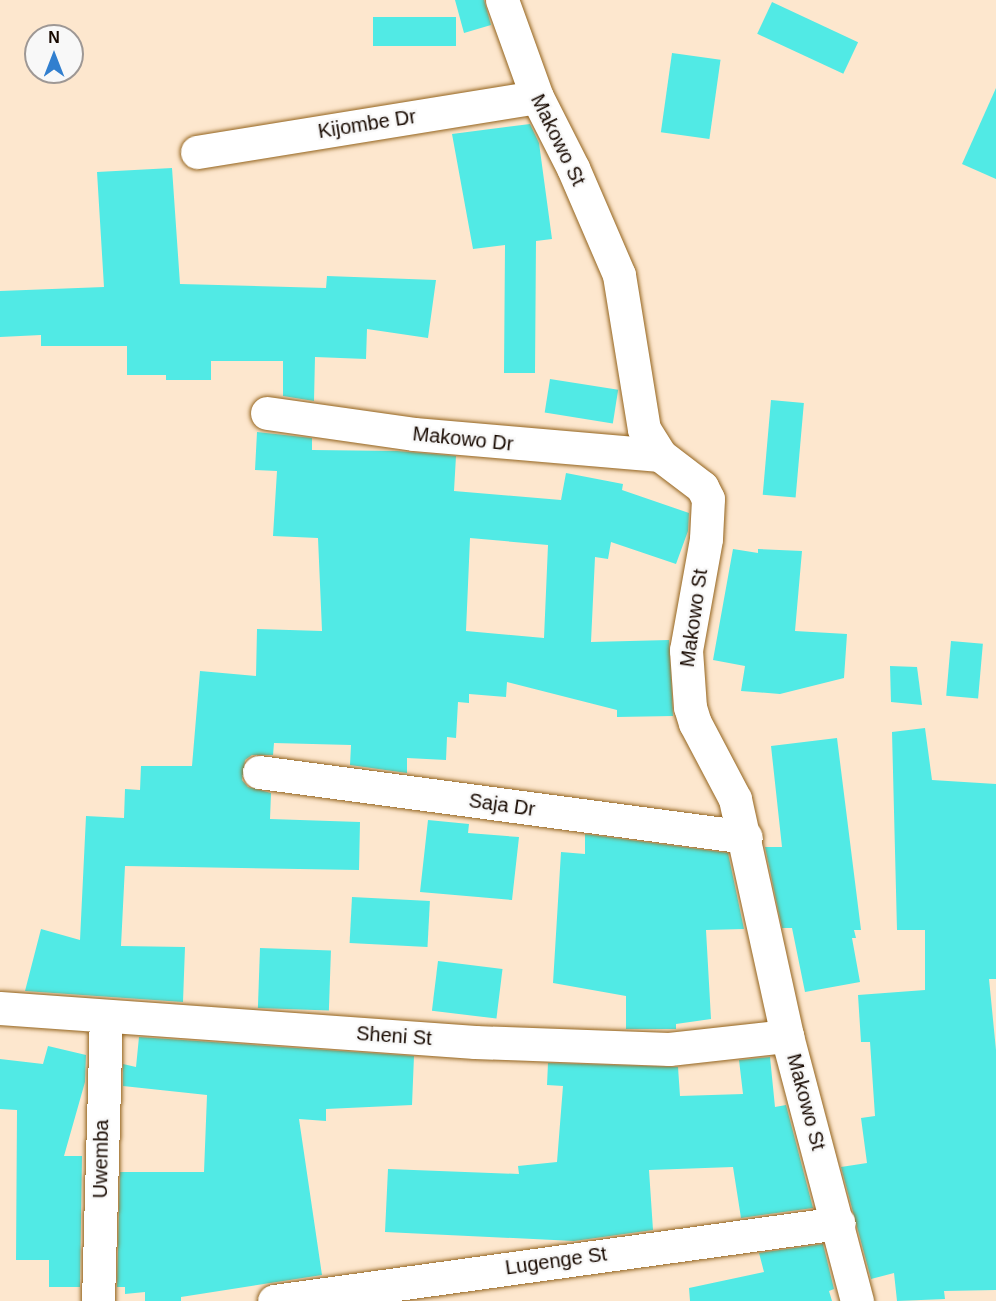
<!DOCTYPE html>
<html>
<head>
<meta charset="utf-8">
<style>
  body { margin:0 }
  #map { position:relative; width:996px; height:1301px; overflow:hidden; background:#fde7ce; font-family:Arial,sans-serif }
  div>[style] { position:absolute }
  .building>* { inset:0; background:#51eae5; transform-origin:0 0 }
  .roads { filter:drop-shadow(0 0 2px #94641e) drop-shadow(0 0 2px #94641e) }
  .minor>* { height:33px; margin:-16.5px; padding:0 16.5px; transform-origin:16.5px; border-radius:16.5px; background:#fff }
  span { translate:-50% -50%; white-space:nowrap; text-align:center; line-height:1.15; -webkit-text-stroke:4.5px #f8f8f8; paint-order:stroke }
  .street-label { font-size:20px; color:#170900 }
  .north { position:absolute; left:24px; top:24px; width:60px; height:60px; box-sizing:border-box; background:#f8f8f8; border:2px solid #9e9895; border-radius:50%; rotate:0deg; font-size:16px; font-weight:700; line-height:24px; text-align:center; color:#170900 }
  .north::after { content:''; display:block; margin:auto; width:21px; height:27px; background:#317fcf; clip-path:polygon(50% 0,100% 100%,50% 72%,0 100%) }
</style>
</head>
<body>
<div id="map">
  <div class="building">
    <div style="clip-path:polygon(455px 0,484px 0,491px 25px,464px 33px)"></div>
    <div style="left:772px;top:2px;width:95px;height:35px;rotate:25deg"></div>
    <div style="left:373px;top:17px;width:83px;height:29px"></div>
    <div style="left:672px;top:53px;width:49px;height:80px;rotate:8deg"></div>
    <div style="clip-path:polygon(996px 88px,996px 179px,962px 164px)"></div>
    <div style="clip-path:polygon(530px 124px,539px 143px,552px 239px,536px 241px,535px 373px,504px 373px,505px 245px,473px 249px,452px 134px)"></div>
    <div style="clip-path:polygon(172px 168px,180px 284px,326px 288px,327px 276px,436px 280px,428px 338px,367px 329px,366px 359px,315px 357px,314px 401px,283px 396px,283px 361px,211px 361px,211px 380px,166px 380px,166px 375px,127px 375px,127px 346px,41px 346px,41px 335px,0 337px,0 291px,104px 287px,97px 172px)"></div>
    <div style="left:550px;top:379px;width:69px;height:34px;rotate:9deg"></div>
    <div style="left:771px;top:400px;width:33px;height:95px;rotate:5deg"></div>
    <div style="clip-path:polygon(evenodd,257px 432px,312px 438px,312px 450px,397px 451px,456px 456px,454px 491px,561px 500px,566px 473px,623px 484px,622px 490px,689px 513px,688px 531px,676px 564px,611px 542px,608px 559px,595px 557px,591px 642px,669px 640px,673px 716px,617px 717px,617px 710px,507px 682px,506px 697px,469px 694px,469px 703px,458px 702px,456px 738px,447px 737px,446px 760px,407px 758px,407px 773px,350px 765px,351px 745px,274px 743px,273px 755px,252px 755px,245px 760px,242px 780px,248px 787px,271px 793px,270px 819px,360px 822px,359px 870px,125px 866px,121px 946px,185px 947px,183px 1002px,25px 991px,41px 929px,80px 940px,86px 816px,124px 818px,125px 789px,140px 790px,141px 766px,192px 766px,200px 671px,256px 676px,257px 629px,322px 631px,318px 538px,273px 536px,277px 471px,255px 470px,257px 432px,470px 538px,548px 545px,544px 638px,466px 631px,470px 538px)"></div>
    <div style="clip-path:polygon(733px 549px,758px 553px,758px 549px,802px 551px,795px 631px,847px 634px,844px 678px,780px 694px,741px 691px,745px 666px,713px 660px)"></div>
    <div style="left:951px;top:641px;width:32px;height:55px;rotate:5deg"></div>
    <div style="clip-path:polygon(890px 666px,917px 667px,922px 705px,891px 702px)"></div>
    <div style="clip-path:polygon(925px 728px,932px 780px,996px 784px,996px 979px,989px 979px,996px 1050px,996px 1290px,944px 1291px,945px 1299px,897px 1301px,894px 1273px,871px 1279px,841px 1167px,867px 1163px,861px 1118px,875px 1116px,870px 1042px,861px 1042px,858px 995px,925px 990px,925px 930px,897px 930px,892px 732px)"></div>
    <div style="clip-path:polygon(837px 738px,861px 930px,854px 930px,856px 938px,852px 938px,860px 982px,805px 992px,792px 928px,782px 928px,765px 847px,782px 847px,771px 746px)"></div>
    <div style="clip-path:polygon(428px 820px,469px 824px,468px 833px,519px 837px,512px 900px,420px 892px)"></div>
    <div style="clip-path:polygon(585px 834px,728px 853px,744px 929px,706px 930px,711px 1019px,676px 1024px,676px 1029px,626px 1029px,626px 996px,553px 983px,561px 852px,585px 854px)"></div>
    <div style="left:352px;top:897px;width:78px;height:46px;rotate:3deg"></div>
    <div style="left:260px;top:948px;width:71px;height:60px;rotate:2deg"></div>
    <div style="left:438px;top:961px;width:65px;height:50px;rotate:7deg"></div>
    <div style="clip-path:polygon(139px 1037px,414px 1056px,412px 1105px,326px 1109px,326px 1121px,299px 1119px,322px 1275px,181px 1297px,181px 1301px,145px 1301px,145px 1292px,125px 1294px,125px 1287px,117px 1287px,120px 1172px,204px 1172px,207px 1095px,123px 1086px,123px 1064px,136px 1067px)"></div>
    <div style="clip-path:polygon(48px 1046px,86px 1055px,85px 1082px,64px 1156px,82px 1156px,80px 1287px,49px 1287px,49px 1260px,16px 1260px,17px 1110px,0 1109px,0 1059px,43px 1064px)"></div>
    <div style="clip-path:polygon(770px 1057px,775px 1107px,786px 1105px,813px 1208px,741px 1218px,733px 1167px,649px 1170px,653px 1230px,574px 1241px,385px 1232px,388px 1169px,519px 1174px,518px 1166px,557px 1162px,563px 1086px,547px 1085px,548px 1063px,678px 1067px,680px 1096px,743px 1094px,739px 1060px)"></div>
    <div style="clip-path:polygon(823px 1244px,834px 1289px,829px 1291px,832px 1301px,690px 1301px,689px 1288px,764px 1272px,759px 1253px)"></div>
  </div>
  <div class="roads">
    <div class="minor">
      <div style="left:502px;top:0;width:103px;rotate:70.2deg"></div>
      <div style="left:537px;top:97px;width:80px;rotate:63.1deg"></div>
      <div style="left:573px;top:168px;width:116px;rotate:66.7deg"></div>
      <div style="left:619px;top:275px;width:156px;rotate:80.8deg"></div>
      <div style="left:644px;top:429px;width:31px;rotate:58deg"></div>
      <div style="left:660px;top:455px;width:53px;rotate:37.3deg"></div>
      <div style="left:702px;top:487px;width:13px;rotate:63deg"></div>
      <div style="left:708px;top:499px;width:40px;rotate:92.9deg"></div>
      <div style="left:706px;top:539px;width:113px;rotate:100.2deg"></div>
      <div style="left:686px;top:650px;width:57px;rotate:86deg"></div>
      <div style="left:690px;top:707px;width:17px;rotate:73deg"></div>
      <div style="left:695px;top:723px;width:86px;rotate:62.2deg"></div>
      <div style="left:735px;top:799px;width:243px;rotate:77.6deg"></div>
      <div style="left:787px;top:1036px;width:274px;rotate:75.2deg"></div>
      <div style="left:197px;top:152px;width:344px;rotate:-9.2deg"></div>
      <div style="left:267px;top:413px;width:148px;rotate:8.1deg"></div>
      <div style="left:414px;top:434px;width:247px;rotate:4.9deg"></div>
      <div style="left:259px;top:772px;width:491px;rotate:7.6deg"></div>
      <div style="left:0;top:1008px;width:476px;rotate:4.1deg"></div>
      <div style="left:475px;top:1042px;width:194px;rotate:2.1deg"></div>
      <div style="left:669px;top:1049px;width:119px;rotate:-6.3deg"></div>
      <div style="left:98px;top:1301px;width:283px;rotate:-88.4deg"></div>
      <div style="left:274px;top:1301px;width:570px;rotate:-7.86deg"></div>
    </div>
  </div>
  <div class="street-label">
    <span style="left:367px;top:124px;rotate:-9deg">Kijombe Dr</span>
    <span style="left:558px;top:140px;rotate:64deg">Makowo St</span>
    <span style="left:463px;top:439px;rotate:6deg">Makowo Dr</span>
    <span style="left:694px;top:618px;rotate:-82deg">Makowo St</span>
    <span style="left:502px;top:805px;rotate:8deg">Saja Dr</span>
    <span style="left:394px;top:1036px;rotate:4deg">Sheni St</span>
    <span style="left:806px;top:1102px;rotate:75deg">Makowo St</span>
    <span style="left:101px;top:1159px;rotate:-89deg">Uwemba</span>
    <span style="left:556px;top:1261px;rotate:-8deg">Lugenge St</span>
  </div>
  <div class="north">N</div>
</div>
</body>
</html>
